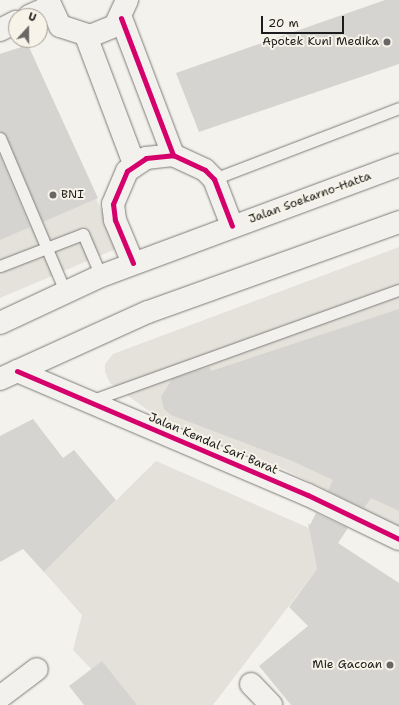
<!DOCTYPE html>
<style>
body{margin:0}
#map{position:relative;width:399px;height:705px;overflow:hidden;background:#f4f2ec;font-family:"Shantell Sans",sans-serif}
div>[style]{position:absolute}
[style*='--x']{left:calc(var(--x)*1px);top:calc(var(--y)*1px);width:calc(var(--w)*1px);rotate:calc(var(--a)*1deg)}
.built>*{inset:0;background:#e4e2da}
.green>*{inset:0;background:#e4e1da}
.building>*{inset:0;background:#d5d4d0}
.roads{filter:drop-shadow(0 0 1px #7d7c7a) drop-shadow(0 0 1px #7d7c7a)}
.lane>*{height:11px;margin:-5.5px;padding:0 5.5px;transform-origin:5.5px;border-radius:5.5px;background:#f2f1ed}
.street>*{height:22px;margin:-11px;padding:0 11px;transform-origin:11px;border-radius:11px;background:#f2f1ed}
.primary>*{height:22px;margin:-11px;padding:0 11px;transform-origin:11px;border-radius:11px;background:#f2f1ed}
.cycleway>*{height:5px;margin:-2.5px;padding:0 2.5px;transform-origin:2.5px;border-radius:2.5px;background:#d6006c}
.dots>*{width:11px;height:11px;translate:-50% -50%;box-sizing:border-box;border:2px solid #f7f3e8;border-radius:50%}
span{translate:-50% -50%;white-space:nowrap;text-align:center;line-height:1.15;-webkit-text-stroke:4px #f7f3e8;paint-order:stroke}
.poi-label{font-size:12px;color:#1c1c1c}
.right{translate:-100% -50%;text-align:right}
.left{translate:0 -50%;text-align:left}
.street-label{font-size:12px;color:#1c1c1c}
.north{position:absolute;left:8px;top:8px;width:40px;height:40px;box-sizing:border-box;background:#f7f3e8;border:1px solid #9f9d96;border-radius:50%;rotate:21deg;font-size:11px;font-weight:700;line-height:16px;text-align:center;color:#1c1c1c}
.north::after{content:'';display:block;margin:auto;width:14px;height:18px;background:#686765;clip-path:polygon(50% 0,100% 100%,50% 72%,0 100%)}
.scale{position:absolute;left:261px;top:16px;width:83px;height:18px;box-sizing:border-box;border:2px solid #1c1c1c;border-top:0;padding-left:5px;font-size:12px;line-height:14px;white-space:nowrap;color:#1c1c1c;-webkit-text-stroke:3px #f7f3e8;paint-order:stroke}
</style>
<div id="map">
<div class="built">
<div style="clip-path:polygon(28px 45px,118px 248px,0 298px,0 54px)"></div>
<div style="clip-path:polygon(399px 247px,399px 527px,286px 470px,156px 416px,110px 383px,105px 372px,105px 364px,113px 354px)"></div>
</div>
<div class="green">
<div style="clip-path:polygon(156px 461px,309px 528px,317px 569px,213px 705px,126px 705px,73px 650px,82px 615px,44px 572px)"></div>
</div>
<div class="building">
<div style="clip-path:polygon(385px 0,399px 0,399px 64px,199px 132px,176px 73px)"></div>
<div style="clip-path:polygon(28px 45px,98px 198px,43px 222px,6px 135px,0 131px,0 54px)"></div>
<div style="clip-path:polygon(0 156px,30px 227px,0 240px)"></div>
<div style="clip-path:polygon(399px 309px,399px 511px,371px 498px,364px 508px,328px 491px,333px 480px,290px 460px,171px 415px,164px 409px,161px 397px,172px 379px,209px 367px,211px 371px)"></div>
<div style="clip-path:polygon(33px 419px,63px 458px,74px 450px,116px 500px,44px 572px,23px 549px,0 562px,0 436px)"></div>
<div style="clip-path:polygon(316px 513px,348px 528px,338px 543px,399px 583px,399px 705px,291px 705px,259px 666px,308px 626px,289px 607px,317px 569px,308px 523px,310px 525px)"></div>
<div style="clip-path:polygon(102px 661px,137px 705px,84px 705px,69px 686px)"></div>
</div>
<div class="roads">
<div class="lane">
<div style="--x:0;--y:138;--w:166;--a:67"></div>
<div style="--x:214;--y:179;--w:198;--a:-21"></div>
<div style="--x:0;--y:266;--w:89;--a:-21.1"></div>
<div style="--x:83;--y:234;--w:46;--a:66.8"></div>
<div style="--x:90;--y:401;--w:328;--a:-19.8"></div>
</div>
<div class="street">
<div style="--x:48;--y:0;--w:29;--a:65"></div>
<div style="--x:60;--y:26;--w:32;--a:18"></div>
<div style="--x:90;--y:36;--w:27;--a:-22"></div>
<div style="--x:115;--y:26;--w:29;--a:-65"></div>
<div style="--x:29;--y:16;--w:22;--a:-24"></div>
<div style="--x:121;--y:18;--w:147;--a:69.2"></div>
<div style="--x:0;--y:30;--w:18;--a:-27"></div>
<div style="--x:86;--y:36;--w:137;--a:69.4"></div>
<div style="--x:133;--y:263;--w:47;--a:-112.7"></div>
<div style="--x:115;--y:220;--w:16;--a:-97"></div>
<div style="--x:113;--y:204;--w:36;--a:-67"></div>
<div style="--x:127;--y:171;--w:23;--a:-34"></div>
<div style="--x:146;--y:158;--w:27;--a:-6"></div>
<div style="--x:173;--y:155;--w:35;--a:25"></div>
<div style="--x:205;--y:170;--w:13;--a:45"></div>
<div style="--x:214;--y:179;--w:50;--a:69"></div>
<div style="--x:17;--y:371;--w:316;--a:23.1"></div>
<div style="--x:308;--y:495;--w:101;--a:25.8"></div>
<div style="--x:251;--y:684;--w:29;--a:46"></div>
<div style="--x:0;--y:697;--w:46;--a:-37.1"></div>
</div>
<div class="primary">
<div style="--x:0;--y:323;--w:111;--a:-25"></div>
<div style="--x:101;--y:276;--w:318;--a:-20.4"></div>
<div style="--x:0;--y:379;--w:162;--a:-24.4"></div>
<div style="--x:148;--y:312;--w:267;--a:-19.7"></div>
</div>
</div>
<div class="cycleway">
<div style="--x:121;--y:18;--w:147;--a:69.2"></div>
<div style="--x:133;--y:263;--w:47;--a:-112.7"></div>
<div style="--x:115;--y:220;--w:16;--a:-97"></div>
<div style="--x:113;--y:204;--w:36;--a:-67"></div>
<div style="--x:127;--y:171;--w:23;--a:-34"></div>
<div style="--x:146;--y:158;--w:27;--a:-6"></div>
<div style="--x:173;--y:155;--w:35;--a:25"></div>
<div style="--x:205;--y:170;--w:13;--a:45"></div>
<div style="--x:214;--y:179;--w:50;--a:69"></div>
<div style="--x:17;--y:371;--w:316;--a:23.1"></div>
<div style="--x:308;--y:495;--w:101;--a:25.8"></div>
</div>
<div class="dots">
<div style="left:387px;top:42px;background:#686765"></div>
<div style="left:53px;top:195px;background:#686765"></div>
<div style="left:390px;top:665px;background:#686765"></div>
</div>
<div class="poi-label">
<span class="right" style="left:379px;top:42px">Apotek Kuni Medika</span>
<span class="left" style="left:61px;top:195px">BNI</span>
<span class="right" style="left:382px;top:665px">Mie Gacoan</span>
</div>
<div class="street-label">
<span style="left:310px;top:198px;rotate:-20deg">Jalan Soekarno-Hatta</span>
<span style="left:213px;top:444px;rotate:23deg">Jalan Kendal Sari Barat</span>
</div>
<div class="north">U</div>
<div class="scale">20 m</div>
</div>
